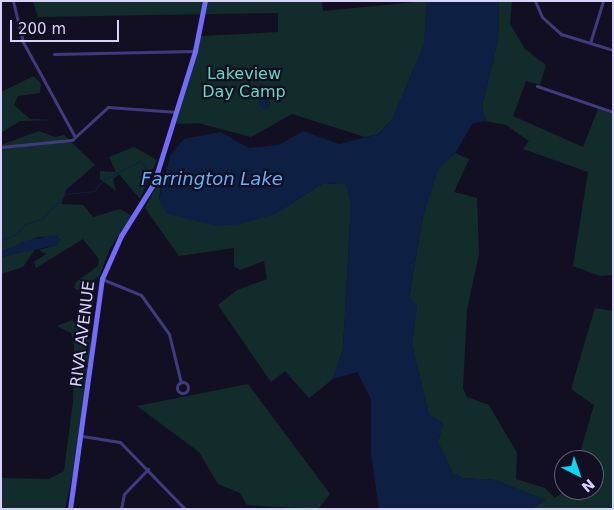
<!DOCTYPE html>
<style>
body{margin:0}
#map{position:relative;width:614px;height:510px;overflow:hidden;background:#130f22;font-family:"DejaVu Sans",sans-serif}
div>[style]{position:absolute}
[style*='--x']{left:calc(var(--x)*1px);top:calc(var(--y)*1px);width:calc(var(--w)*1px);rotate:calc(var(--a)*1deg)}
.green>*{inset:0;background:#122c2c}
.water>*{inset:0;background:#0d2043}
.round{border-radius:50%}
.stream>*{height:1px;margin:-0.5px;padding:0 0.5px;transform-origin:0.5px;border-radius:0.5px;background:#0d2043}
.street>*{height:3px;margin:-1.5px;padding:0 1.5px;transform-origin:1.5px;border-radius:1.5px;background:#403b80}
.street>.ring{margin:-1.5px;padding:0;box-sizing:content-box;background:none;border:3px solid #403b80;border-radius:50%}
.secondary>*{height:4.5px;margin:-2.25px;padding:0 2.25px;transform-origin:2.25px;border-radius:2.25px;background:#736cfa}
span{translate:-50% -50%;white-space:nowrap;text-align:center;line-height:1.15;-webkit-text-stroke:4.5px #130f22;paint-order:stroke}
.park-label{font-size:16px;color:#60dbbf}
.street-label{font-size:16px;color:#d8d2fd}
.water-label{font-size:18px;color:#64b1f9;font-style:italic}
.frame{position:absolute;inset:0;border:2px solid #d8d2fd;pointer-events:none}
.north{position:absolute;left:554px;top:450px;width:50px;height:50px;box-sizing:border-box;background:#130f22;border:1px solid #625d7a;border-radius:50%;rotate:139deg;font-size:14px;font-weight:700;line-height:20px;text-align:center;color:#d8d2fd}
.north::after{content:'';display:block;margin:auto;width:18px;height:22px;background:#09d6f2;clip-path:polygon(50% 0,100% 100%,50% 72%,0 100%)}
.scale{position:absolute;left:10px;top:20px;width:109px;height:22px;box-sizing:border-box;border:2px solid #d8d2fd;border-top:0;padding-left:6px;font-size:15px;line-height:18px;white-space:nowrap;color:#d8d2fd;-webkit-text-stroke:4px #130f22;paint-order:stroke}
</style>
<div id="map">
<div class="green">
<div style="clip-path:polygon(33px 1px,322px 1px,323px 11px,427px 1px,424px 45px,392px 120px,378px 134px,365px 137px,292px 114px,251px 137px,198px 123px,176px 124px,200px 36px,278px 32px,278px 13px,38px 17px)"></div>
<div style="clip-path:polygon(499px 1px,512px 1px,510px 24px,525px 49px,546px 65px,540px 85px,526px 81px,513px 116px,583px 147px,598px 109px,613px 114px,613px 275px,600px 276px,573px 266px,588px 172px,523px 149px,529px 141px,506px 125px,486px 121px,482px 106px,498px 40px)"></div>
<div style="clip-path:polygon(34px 76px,41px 84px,40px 93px,18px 96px,14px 105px,30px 119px,55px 120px,20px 121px,1px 133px,1px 92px)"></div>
<div style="clip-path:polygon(39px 131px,55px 137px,64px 135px,95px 165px,66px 190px,61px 204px,83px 205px,93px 217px,120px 209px,132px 216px,110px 248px,100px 275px,80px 291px,74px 288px,76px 282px,98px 266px,99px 259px,83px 239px,36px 268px,34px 262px,46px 254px,39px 250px,53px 246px,58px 236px,38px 237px,1px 252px,1px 145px)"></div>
<div style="clip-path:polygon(134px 147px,157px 160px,140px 199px,119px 174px,113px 179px,116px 191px,100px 179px,100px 171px,116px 172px,109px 157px)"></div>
<div style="clip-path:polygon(455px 153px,469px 159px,454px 192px,477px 198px,479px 254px,467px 310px,463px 388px,467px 397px,489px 405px,517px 453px,516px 479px,545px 488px,555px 498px,566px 490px,594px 490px,594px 460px,578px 460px,594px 405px,571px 389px,595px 308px,613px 311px,613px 509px,530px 509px,545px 500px,495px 480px,462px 478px,453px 473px,438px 442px,443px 423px,429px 415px,412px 344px,417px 306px,409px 298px,423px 216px,437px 170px)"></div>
<div style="clip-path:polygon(346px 183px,351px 204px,343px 349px,333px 379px,309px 398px,285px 371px,271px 382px,218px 305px,237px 290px,267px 279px,264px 261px,240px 270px,234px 266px,234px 248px,179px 256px,145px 208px,157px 184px,161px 185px,159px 199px,275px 214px,322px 184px)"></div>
<div style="clip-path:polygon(36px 248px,23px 267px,1px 274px,1px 257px)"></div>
<div style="clip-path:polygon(72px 320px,89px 338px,91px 348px,77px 455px,65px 509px,1px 509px,1px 478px,49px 479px,64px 471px,73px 402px,74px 346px,71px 333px,57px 326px)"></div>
<div style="clip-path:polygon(248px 384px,330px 494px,318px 509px,247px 505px,240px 493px,218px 484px,199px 452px,137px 406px)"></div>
</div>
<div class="water">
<div style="clip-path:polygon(427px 1px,499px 1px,498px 40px,482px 106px,486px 121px,473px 123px,455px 153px,438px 170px,423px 216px,409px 297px,417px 306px,412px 344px,429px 415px,443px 423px,438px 442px,453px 473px,462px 478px,495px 480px,545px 500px,530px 509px,379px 509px,371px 453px,371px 399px,357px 372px,333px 379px,343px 349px,351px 204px,346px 183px,322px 184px,275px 214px,241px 224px,218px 226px,167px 214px,159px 199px,170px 156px,184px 139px,220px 132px,249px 148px,279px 145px,303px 131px,339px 144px,379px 134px,392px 120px,424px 45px)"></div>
<div class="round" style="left:258.5px;top:97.5px;width:11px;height:11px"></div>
<div style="clip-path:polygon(55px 235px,61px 240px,57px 245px,1px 257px,1px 252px,25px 241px)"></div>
</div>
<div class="stream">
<div style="--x:157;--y:178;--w:7;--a:27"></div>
<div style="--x:1;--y:240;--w:15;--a:-20"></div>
<div style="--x:15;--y:235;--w:15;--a:-48"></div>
<div style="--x:25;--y:224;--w:18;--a:-16"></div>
<div style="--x:42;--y:219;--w:34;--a:-47"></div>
<div style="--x:65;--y:194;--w:29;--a:-6"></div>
<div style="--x:94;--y:191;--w:14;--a:-51"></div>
<div style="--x:103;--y:180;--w:42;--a:-27.2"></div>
<div style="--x:140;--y:161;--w:21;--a:51"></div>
</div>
<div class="street">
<div style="--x:13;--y:1;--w:42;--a:76.3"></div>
<div style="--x:23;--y:42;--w:108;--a:61.3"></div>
<div style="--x:535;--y:1;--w:17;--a:66"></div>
<div style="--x:542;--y:17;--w:25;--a:42"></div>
<div style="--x:561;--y:34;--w:54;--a:17.1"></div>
<div style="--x:590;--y:43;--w:44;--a:-72.8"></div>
<div style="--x:54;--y:54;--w:141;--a:-1.2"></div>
<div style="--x:537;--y:86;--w:80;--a:18.9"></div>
<div style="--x:1;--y:147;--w:71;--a:-5.6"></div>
<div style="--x:72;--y:140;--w:49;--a:-42.5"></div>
<div style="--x:108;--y:107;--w:69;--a:4.1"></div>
<div style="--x:102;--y:279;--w:42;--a:22.3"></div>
<div style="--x:141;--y:295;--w:48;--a:54.3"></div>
<div style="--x:169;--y:334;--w:50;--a:76.2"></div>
<div class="ring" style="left:177.5px;top:382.5px;width:8px;height:8px"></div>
<div style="--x:82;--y:436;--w:38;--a:9"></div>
<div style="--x:120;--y:442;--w:93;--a:45.9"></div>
<div style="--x:121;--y:509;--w:15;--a:-79"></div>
<div style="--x:124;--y:494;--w:35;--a:-46"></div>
</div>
<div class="secondary">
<div style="--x:70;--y:509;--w:232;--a:-82.1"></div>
<div style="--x:102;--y:279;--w:47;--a:-66.2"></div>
<div style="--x:121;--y:236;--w:62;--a:-58.1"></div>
<div style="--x:154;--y:183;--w:138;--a:-72.7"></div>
<div style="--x:195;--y:51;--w:51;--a:-78.7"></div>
</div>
<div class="park-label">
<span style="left:244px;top:83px">Lakeview<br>Day Camp</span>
</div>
<div class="street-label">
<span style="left:83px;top:334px;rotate:-83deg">RIVA AVENUE</span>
</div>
<div class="water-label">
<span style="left:212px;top:179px">Farrington Lake</span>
</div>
<div class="frame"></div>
<div class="north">N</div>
<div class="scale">200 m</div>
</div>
